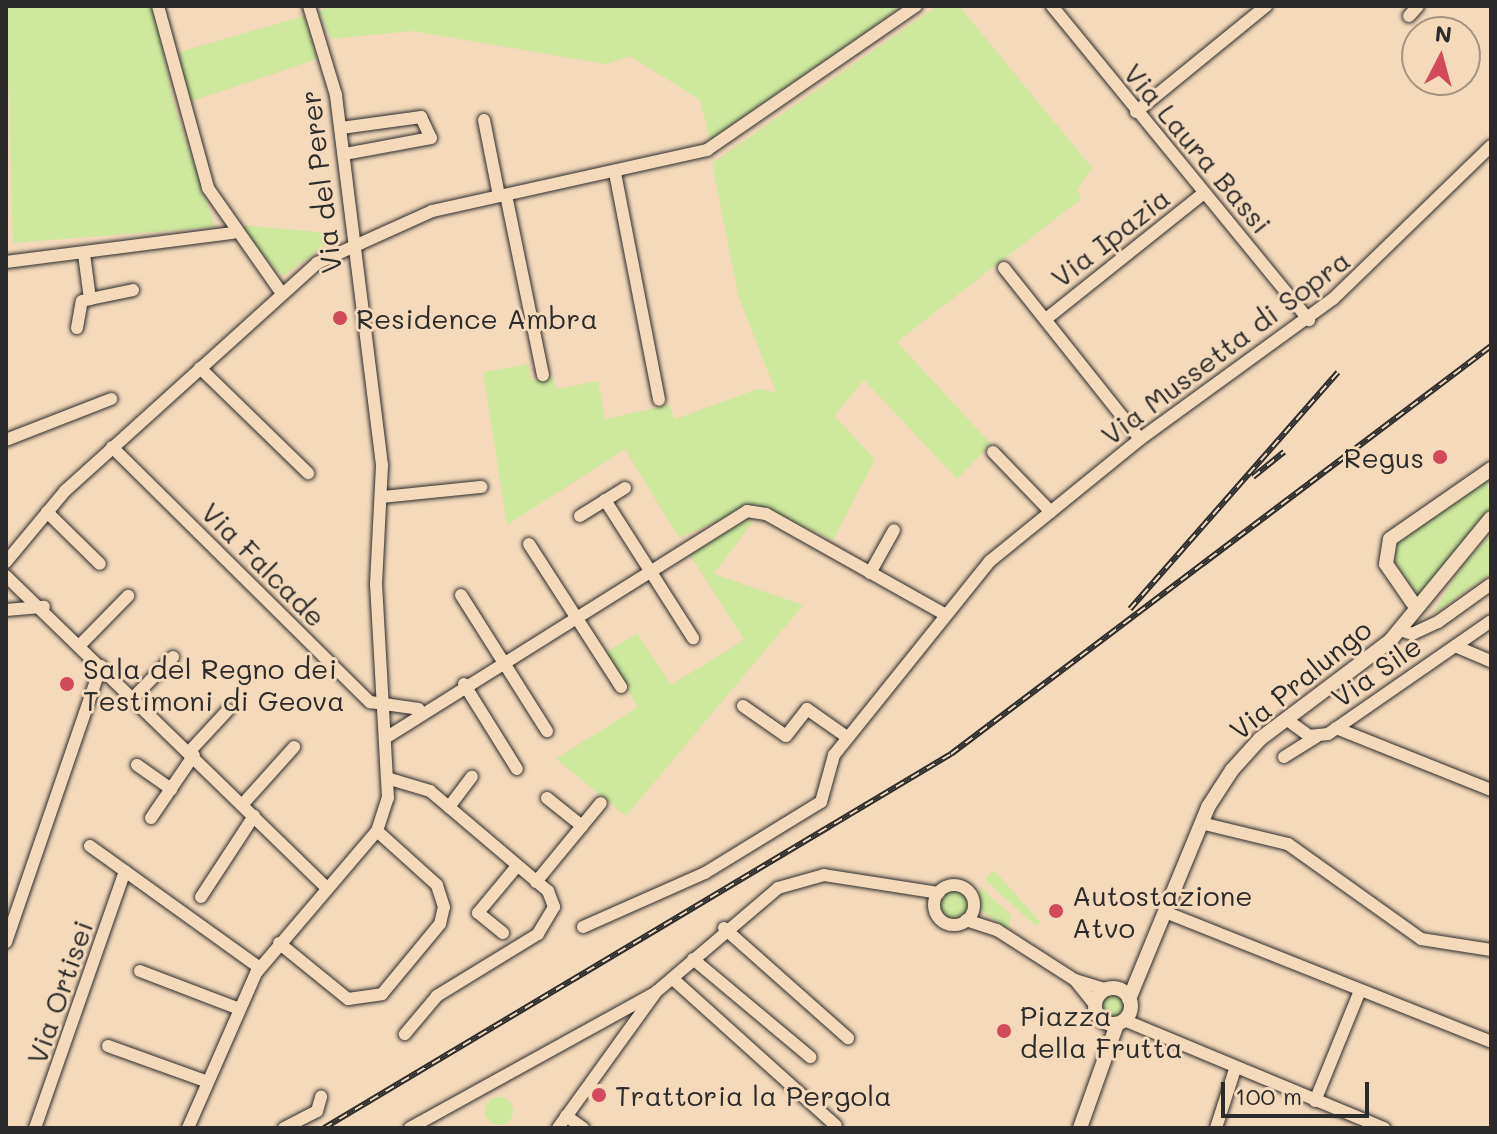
<!DOCTYPE html>
<style>
body{margin:0}
#map{position:relative;width:1497px;height:1134px;overflow:hidden;background:#f4d9bb;font-family:Mali,sans-serif}
div>[style]{position:absolute}
[style*='--x']{left:calc(var(--x)*1px);top:calc(var(--y)*1px);width:calc(var(--w)*1px);rotate:calc(var(--a)*1deg)}
.green>*{inset:0;background:#cee89e}
.round{border-radius:50%}
.roads{filter:drop-shadow(0 0 2px #2b2b2b) drop-shadow(0 0 2px #2b2b2b)}
.minor>*{height:12px;margin:-6px;padding:0 6px;transform-origin:6px;border-radius:6px;background:#f4d9bb}
.minor>.ring{margin:-6px;padding:0;box-sizing:content-box;background:none;border:12px solid #f4d9bb;border-radius:50%}
.tertiary>*{height:14px;margin:-7px;padding:0 7px;transform-origin:7px;border-radius:7px;background:#f4d9bb}
.tertiary>.ring{margin:-7px;padding:0;box-sizing:content-box;background:none;border:14px solid #f4d9bb;border-radius:50%}
.rail>*{height:6px;margin-top:-3px;transform-origin:0;background:repeating-linear-gradient(90deg,#f4d9bb 0 9px,#2b2b2b 0 18px);box-sizing:border-box;border-block:2px solid #2b2b2b}
.dots>*{width:22px;height:22px;translate:-50% -50%;box-sizing:border-box;border:4px solid #f4d9bb;border-radius:50%}
span{translate:-50% -50%;white-space:nowrap;text-align:center;line-height:1.15;-webkit-text-stroke:6px #f4d9bb;paint-order:stroke}
.street-label{font-size:28px;color:#2b2b2b}
.poi-label{font-size:28px;color:#2b2b2b}
.left{translate:0 -50%;text-align:left}
.right{translate:-100% -50%;text-align:right}
.frame{position:absolute;inset:0;border:8px solid #2b2b2b;pointer-events:none}
.north{position:absolute;left:1401px;top:16px;width:80px;height:80px;box-sizing:border-box;background:#f4d9bb;border:2px solid #a49381;border-radius:50%;rotate:6deg;font-size:22px;font-weight:700;line-height:32px;text-align:center;color:#2b2b2b}
.north::after{content:'';display:block;margin:auto;width:28px;height:36px;background:#d1495b;clip-path:polygon(50% 0,100% 100%,50% 72%,0 100%)}
.scale{position:absolute;left:1221px;top:1082px;width:148px;height:36px;box-sizing:border-box;border:4px solid #2b2b2b;border-top:0;padding-left:10px;font-size:24px;line-height:28px;white-space:nowrap;color:#2b2b2b;-webkit-text-stroke:6px #f4d9bb;paint-order:stroke}
</style>
<div id="map">
<div class="green">
<div style="clip-path:polygon(6px 6px,153px 6px,174px 104px,215px 227px,13px 243px)"></div>
<div style="clip-path:polygon(328px 6px,902px 6px,710px 140px,700px 100px,630px 56px,606px 64px,412px 31px,331px 39px,319px 12px)"></div>
<div style="clip-path:polygon(937px 6px,959px 6px,1092px 168px,1077px 189px,1081px 199px,897px 342px,991px 444px,957px 479px,864px 380px,834px 416px,875px 459px,833px 540px,756px 504px,679px 538px,625px 449px,507px 525px,483px 372px,528px 364px,531px 380px,553px 377px,556px 389px,598px 381px,605px 419px,669px 405px,675px 419px,758px 389px,776px 392px,739px 298px,712px 163px)"></div>
<div style="clip-path:polygon(304px 16px,317px 59px,189px 102px,179px 52px)"></div>
<div style="clip-path:polygon(237px 225px,343px 234px,282px 276px)"></div>
<div style="clip-path:polygon(1487px 479px,1491px 508px,1419px 598px,1393px 559px,1396px 542px)"></div>
<div style="clip-path:polygon(743px 521px,753px 521px,714px 574px,803px 605px,626px 816px,556px 759px,638px 707px,605px 653px,637px 633px,671px 685px,744px 640px,689px 553px)"></div>
<div style="clip-path:polygon(1491px 534px,1491px 573px,1432px 615px,1463px 565px)"></div>
<div style="clip-path:polygon(994px 870px,1040px 922px,1036px 926px,985px 880px)"></div>
<div style="clip-path:polygon(980px 887px,1011px 915px,1008px 930px,980px 909px)"></div>
<div class="round" style="left:940px;top:890px;width:30px;height:30px"></div>
<div class="round" style="left:1102px;top:995px;width:22px;height:22px"></div>
<div class="round" style="left:485px;top:1097px;width:28px;height:28px"></div>
</div>
<div class="roads">
<div class="minor">
<div style="--x:158;--y:6;--w:189;--a:74.6"></div>
<div style="--x:208;--y:188;--w:126;--a:55"></div>
<div style="--x:1052;--y:6;--w:406;--a:50.7"></div>
<div style="--x:1409;--y:16;--w:13;--a:-48"></div>
<div style="--x:1136;--y:112;--w:168;--a:-39.2"></div>
<div style="--x:484;--y:120;--w:77;--a:78.8"></div>
<div style="--x:341;--y:128;--w:81;--a:-7.8"></div>
<div style="--x:421;--y:117;--w:23;--a:65"></div>
<div style="--x:431;--y:138;--w:87;--a:169.5"></div>
<div style="--x:615;--y:173;--w:231;--a:79"></div>
<div style="--x:506;--y:195;--w:184;--a:78.4"></div>
<div style="--x:6;--y:262;--w:229;--a:-7.3"></div>
<div style="--x:1004;--y:268;--w:218;--a:51.5"></div>
<div style="--x:90;--y:299;--w:44;--a:-11.8"></div>
<div style="--x:1046;--y:319;--w:202;--a:-38.6"></div>
<div style="--x:77;--y:328;--w:27;--a:-80"></div>
<div style="--x:82;--y:301;--w:8;--a:-14"></div>
<div style="--x:90;--y:299;--w:45;--a:-97.6"></div>
<div style="--x:200;--y:368;--w:151;--a:44.2"></div>
<div style="--x:6;--y:440;--w:113;--a:-21.3"></div>
<div style="--x:112;--y:447;--w:363;--a:44.7"></div>
<div style="--x:370;--y:702;--w:49;--a:8.1"></div>
<div style="--x:993;--y:452;--w:83;--a:46"></div>
<div style="--x:382;--y:497;--w:100;--a:-5.8"></div>
<div style="--x:605;--y:500;--w:164;--a:57.5"></div>
<div style="--x:47;--y:512;--w:74;--a:44.5"></div>
<div style="--x:580;--y:516;--w:53;--a:-31.9"></div>
<div style="--x:529;--y:544;--w:170;--a:57.2"></div>
<div style="--x:6;--y:562;--w:92;--a:-50.3"></div>
<div style="--x:65;--y:491;--w:340;--a:-42.1"></div>
<div style="--x:317;--y:263;--w:126;--a:-24.3"></div>
<div style="--x:432;--y:211;--w:282;--a:-12.5"></div>
<div style="--x:707;--y:150;--w:254;--a:-34.6"></div>
<div style="--x:870;--y:573;--w:49;--a:-60.8"></div>
<div style="--x:6;--y:576;--w:448;--a:44.2"></div>
<div style="--x:461;--y:595;--w:161;--a:57.7"></div>
<div style="--x:6;--y:610;--w:38;--a:-5"></div>
<div style="--x:1401;--y:630;--w:12;--a:20"></div>
<div style="--x:1412;--y:634;--w:29;--a:-25"></div>
<div style="--x:1438;--y:622;--w:65;--a:-35.6"></div>
<div style="--x:80;--y:645;--w:69;--a:-45.6"></div>
<div style="--x:1455;--y:646;--w:39;--a:23"></div>
<div style="--x:464;--y:684;--w:100;--a:58.1"></div>
<div style="--x:134;--y:697;--w:56;--a:-45.7"></div>
<div style="--x:743;--y:706;--w:52;--a:34.9"></div>
<div style="--x:786;--y:736;--w:34;--a:-52"></div>
<div style="--x:807;--y:709;--w:49;--a:35"></div>
<div style="--x:1286;--y:719;--w:29;--a:36"></div>
<div style="--x:1309;--y:736;--w:19;--a:-6"></div>
<div style="--x:1328;--y:734;--w:198;--a:-34.7"></div>
<div style="--x:1336;--y:728;--w:167;--a:21.8"></div>
<div style="--x:387;--y:737;--w:425;--a:-32.1"></div>
<div style="--x:747;--y:511;--w:19;--a:9"></div>
<div style="--x:766;--y:514;--w:204;--a:29.3"></div>
<div style="--x:190;--y:751;--w:56;--a:-47.2"></div>
<div style="--x:1284;--y:757;--w:38;--a:-32"></div>
<div style="--x:137;--y:765;--w:42;--a:35.2"></div>
<div style="--x:390;--y:779;--w:42;--a:16.7"></div>
<div style="--x:430;--y:791;--w:155;--a:40.3"></div>
<div style="--x:548;--y:891;--w:17;--a:69"></div>
<div style="--x:554;--y:907;--w:31;--a:121"></div>
<div style="--x:538;--y:934;--w:119;--a:148.5"></div>
<div style="--x:437;--y:996;--w:50;--a:130.1"></div>
<div style="--x:547;--y:798;--w:45;--a:38.7"></div>
<div style="--x:242;--y:805;--w:78;--a:-48.1"></div>
<div style="--x:449;--y:807;--w:38;--a:-53"></div>
<div style="--x:151;--y:818;--w:76;--a:-55.7"></div>
<div style="--x:1201;--y:823;--w:89;--a:13.6"></div>
<div style="--x:1288;--y:844;--w:163;--a:35.5"></div>
<div style="--x:1421;--y:939;--w:71;--a:8.9"></div>
<div style="--x:90;--y:846;--w:209;--a:35.7"></div>
<div style="--x:536;--y:882;--w:102;--a:-50.6"></div>
<div class="ring" style="left:934px;top:885px;width:28px;height:28px"></div>
<div style="--x:201;--y:897;--w:97;--a:-56.8"></div>
<div style="--x:1165;--y:912;--w:351;--a:21.7"></div>
<div style="--x:966;--y:920;--w:33;--a:18"></div>
<div style="--x:997;--y:930;--w:93;--a:32.7"></div>
<div style="--x:1075;--y:980;--w:34;--a:17"></div>
<div style="--x:583;--y:927;--w:133;--a:-23.9"></div>
<div style="--x:705;--y:873;--w:136;--a:-31.5"></div>
<div style="--x:821;--y:802;--w:49;--a:-74.5"></div>
<div style="--x:834;--y:755;--w:249;--a:-51.2"></div>
<div style="--x:990;--y:561;--w:193;--a:-39.1"></div>
<div style="--x:1140;--y:439;--w:238;--a:-36"></div>
<div style="--x:1333;--y:299;--w:220;--a:-44.1"></div>
<div style="--x:724;--y:928;--w:166;--a:41.6"></div>
<div style="--x:503;--y:933;--w:32;--a:-141"></div>
<div style="--x:478;--y:913;--w:61;--a:-50.3"></div>
<div style="--x:6;--y:942;--w:292;--a:-71"></div>
<div style="--x:279;--y:943;--w:89;--a:39.1"></div>
<div style="--x:348;--y:999;--w:34;--a:-8"></div>
<div style="--x:382;--y:994;--w:91;--a:-50.4"></div>
<div style="--x:440;--y:924;--w:17;--a:-77"></div>
<div style="--x:444;--y:907;--w:23;--a:-108"></div>
<div style="--x:437;--y:885;--w:81;--a:-138"></div>
<div style="--x:693;--y:959;--w:153;--a:39.9"></div>
<div style="--x:140;--y:971;--w:104;--a:20.9"></div>
<div style="--x:673;--y:979;--w:219;--a:42"></div>
<div style="--x:1075;--y:980;--w:32;--a:51"></div>
<div style="--x:1124;--y:1020;--w:282;--a:22.6"></div>
<div style="--x:108;--y:1046;--w:103;--a:19.8"></div>
<div style="--x:1315;--y:1101;--w:119;--a:-67.8"></div>
<div style="--x:566;--y:1116;--w:21;--a:35"></div>
<div style="--x:35;--y:1128;--w:272;--a:-70.7"></div>
<div style="--x:188;--y:1128;--w:169;--a:-66.3"></div>
<div style="--x:256;--y:973;--w:187;--a:-49.6"></div>
<div style="--x:377;--y:831;--w:35;--a:-72"></div>
<div style="--x:388;--y:798;--w:214;--a:-93.2"></div>
<div style="--x:376;--y:584;--w:119;--a:-87.1"></div>
<div style="--x:382;--y:465;--w:373;--a:-97.1"></div>
<div style="--x:336;--y:95;--w:93;--a:-106.9"></div>
<div style="--x:284;--y:1128;--w:37;--a:-27"></div>
<div style="--x:317;--y:1111;--w:15;--a:-74"></div>
<div style="--x:410;--y:1128;--w:277;--a:-28.9"></div>
<div style="--x:558;--y:1128;--w:168;--a:-54.2"></div>
<div style="--x:656;--y:992;--w:160;--a:-40.4"></div>
<div style="--x:778;--y:888;--w:48;--a:-15.8"></div>
<div style="--x:824;--y:875;--w:116;--a:8.9"></div>
<div style="--x:1216;--y:1128;--w:62;--a:-72.1"></div>
</div>
<div class="tertiary">
<div style="--x:1413;--y:603;--w:47;--a:-124.7"></div>
<div style="--x:1386;--y:564;--w:25;--a:-81"></div>
<div style="--x:1390;--y:539;--w:123;--a:-34.7"></div>
<div class="ring" style="left:1095px;top:988px;width:22px;height:22px"></div>
<div style="--x:1129;--y:999;--w:208;--a:-67.6"></div>
<div style="--x:1208;--y:807;--w:44;--a:-57"></div>
<div style="--x:1232;--y:770;--w:42;--a:-47.9"></div>
<div style="--x:1260;--y:739;--w:163;--a:-37"></div>
<div style="--x:1390;--y:641;--w:159;--a:-50.6"></div>
<div style="--x:1080;--y:1128;--w:110;--a:-70.4"></div>
</div>
</div>
<div class="rail">
<div style="--x:1253;--y:477;--w:40;--a:-39"></div>
<div style="--x:1130;--y:609;--w:315;--a:-48.7"></div>
<div style="--x:324;--y:1128;--w:730;--a:-30.82"></div>
<div style="--x:951;--y:754;--w:677;--a:-37.07"></div>
</div>
<div class="dots">
<div style="left:340px;top:318px;background:#d1495b"></div>
<div style="left:1440px;top:457px;background:#d1495b"></div>
<div style="left:67px;top:684px;background:#d1495b"></div>
<div style="left:1056px;top:911px;background:#d1495b"></div>
<div style="left:1004px;top:1031px;background:#d1495b"></div>
<div style="left:599px;top:1095px;background:#d1495b"></div>
</div>
<div class="street-label">
<span style="left:1198px;top:148px;rotate:50deg">Via Laura Bassi</span>
<span style="left:320px;top:182px;rotate:-97deg">Via del Perer</span>
<span style="left:1110px;top:237px;rotate:-38deg">Via Ipazia</span>
<span style="left:1225px;top:347px;rotate:-37deg">Via Mussetta di Sopra</span>
<span style="left:264px;top:564px;rotate:45deg">Via Falcade</span>
<span style="left:1376px;top:671px;rotate:-35deg">Via Sile</span>
<span style="left:1300px;top:679px;rotate:-39deg">Via Pralungo</span>
<span style="left:59px;top:992px;rotate:-71deg">Via Ortisei</span>
</div>
<div class="poi-label">
<span class="left" style="left:356px;top:318px">Residence Ambra</span>
<span class="right" style="left:1424px;top:457px">Regus</span>
<span class="left" style="left:83px;top:684px">Sala del Regno dei<br>Testimoni di Geova</span>
<span class="left" style="left:1072px;top:911px">Autostazione<br>Atvo</span>
<span class="left" style="left:1020px;top:1031px">Piazza<br>della Frutta</span>
<span class="left" style="left:615px;top:1095px">Trattoria la Pergola</span>
</div>
<div class="frame"></div>
<div class="north">N</div>
<div class="scale">100 m</div>
</div>
